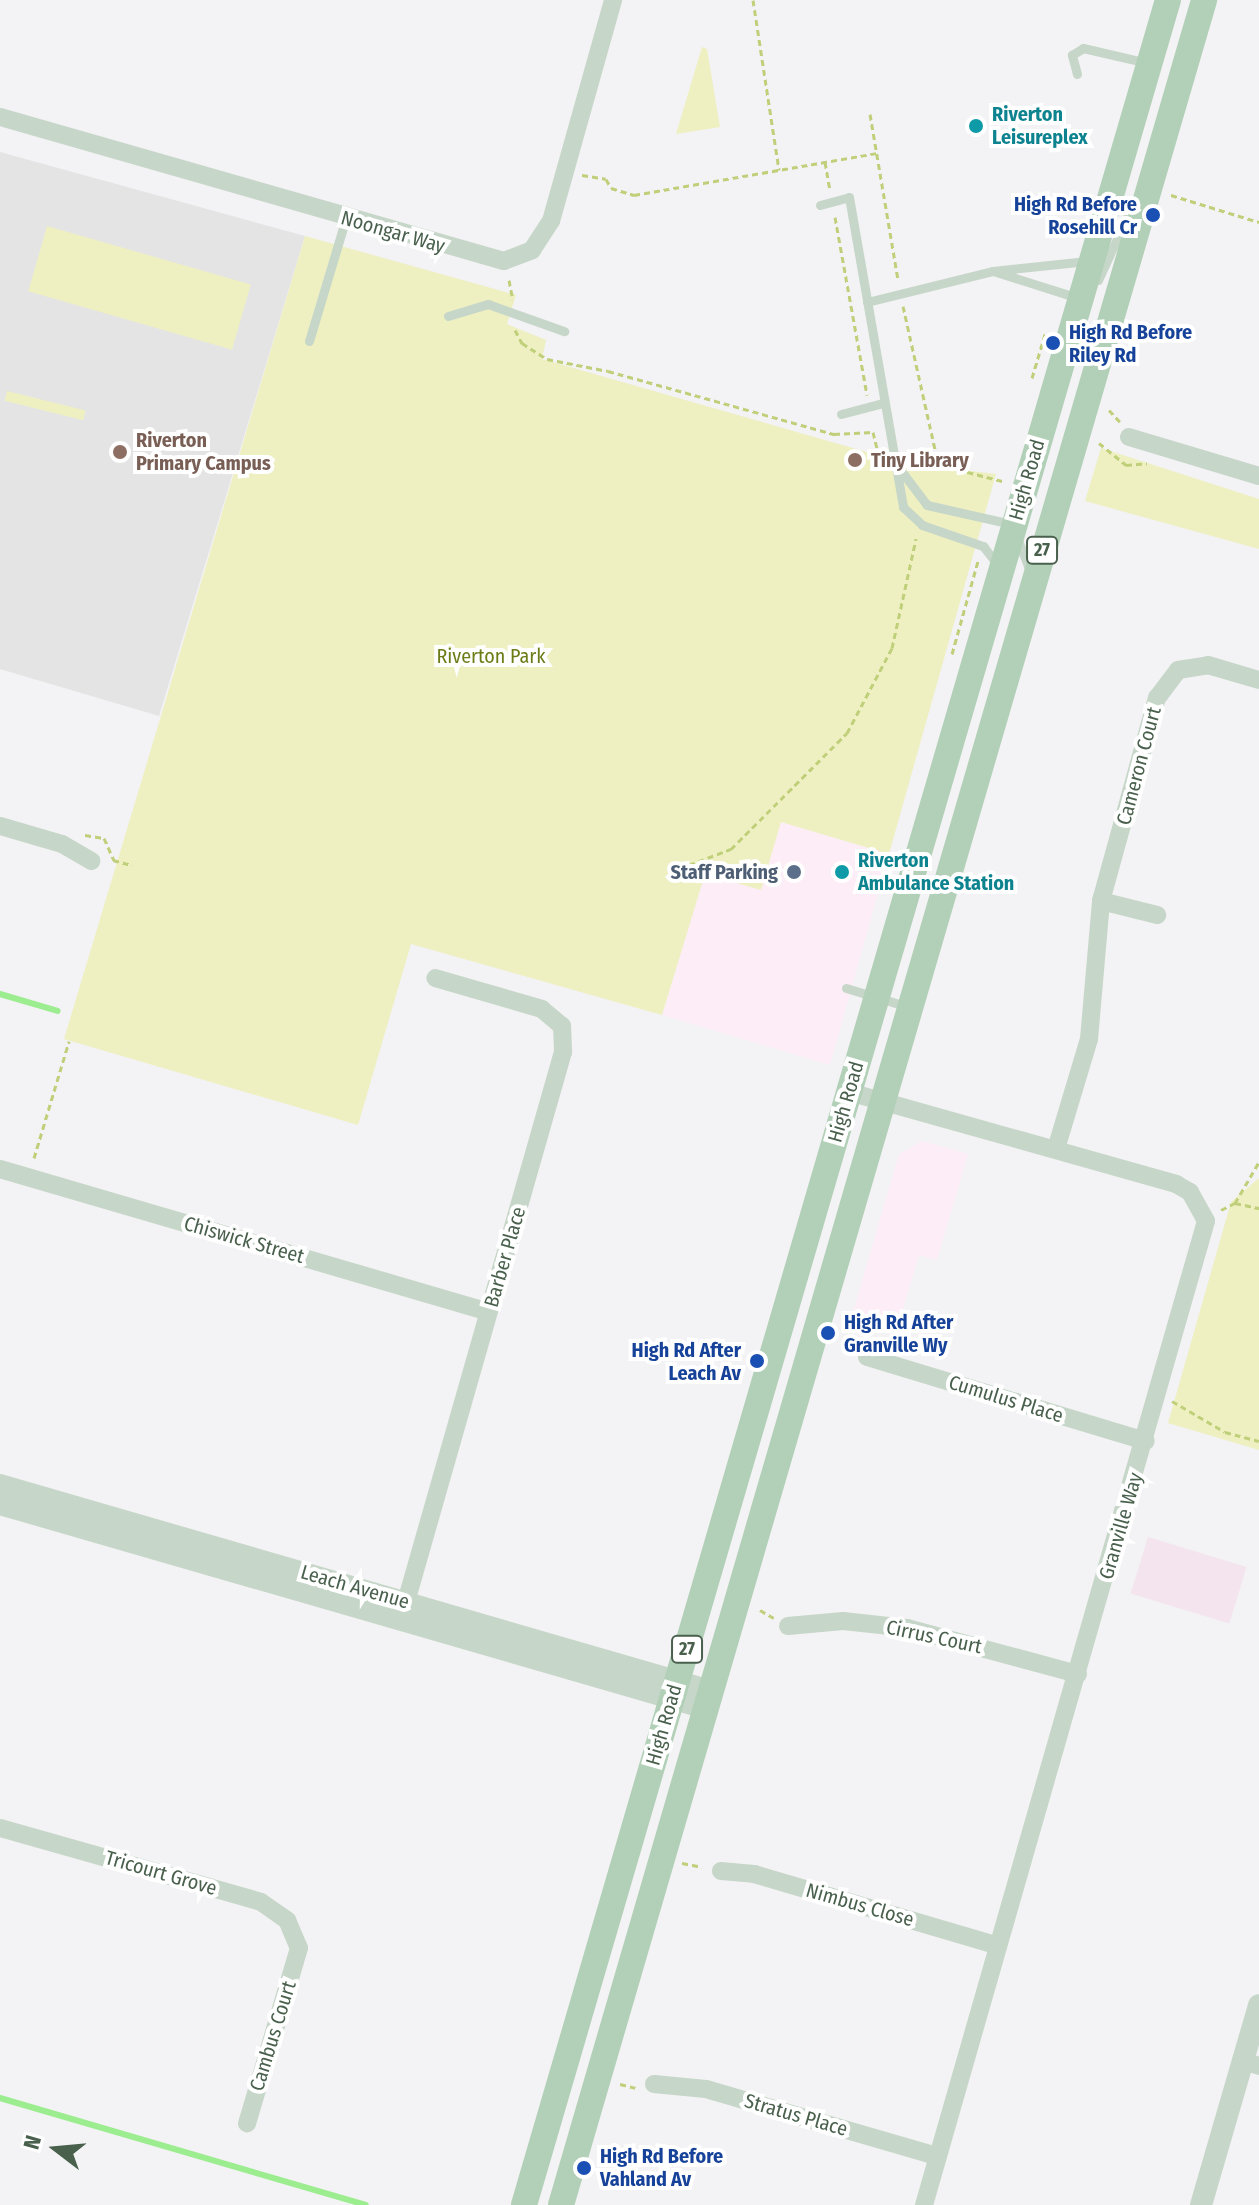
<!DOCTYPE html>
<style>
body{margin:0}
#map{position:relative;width:1259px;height:2205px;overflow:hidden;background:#f3f2f4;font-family:"Fira Sans Condensed",sans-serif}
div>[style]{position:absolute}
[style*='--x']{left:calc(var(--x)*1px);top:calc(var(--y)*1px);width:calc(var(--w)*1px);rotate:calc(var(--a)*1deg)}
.commercial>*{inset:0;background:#fdedf7}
.education>*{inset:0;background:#e4e4e5}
.green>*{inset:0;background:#eef0c2;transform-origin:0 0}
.sand>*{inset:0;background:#f4e4ee;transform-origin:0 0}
.stream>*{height:6px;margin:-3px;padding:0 3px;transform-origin:3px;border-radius:3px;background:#9bed8f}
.path>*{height:3px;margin-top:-1.5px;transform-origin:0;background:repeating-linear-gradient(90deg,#c0cf79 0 6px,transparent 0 10px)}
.service>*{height:9px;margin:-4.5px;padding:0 4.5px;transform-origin:4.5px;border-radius:4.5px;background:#c6d6c8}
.minor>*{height:18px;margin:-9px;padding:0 9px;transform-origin:9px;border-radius:9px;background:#c6d6c8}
.tertiary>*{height:22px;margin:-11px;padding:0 11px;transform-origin:11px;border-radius:11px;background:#c6d6c8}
.primary>*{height:26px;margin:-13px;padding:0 13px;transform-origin:13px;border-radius:13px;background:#b2d0b7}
.dots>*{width:22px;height:22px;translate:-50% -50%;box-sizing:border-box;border:4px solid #fff;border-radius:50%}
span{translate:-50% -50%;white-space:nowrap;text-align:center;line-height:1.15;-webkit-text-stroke:8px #fff;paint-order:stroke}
.shield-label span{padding:2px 6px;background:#fff;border:2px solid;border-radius:6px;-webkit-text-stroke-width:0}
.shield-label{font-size:18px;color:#49604d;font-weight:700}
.culture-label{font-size:20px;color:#0d838f;font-weight:700}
.left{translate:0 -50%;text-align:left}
.transit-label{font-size:20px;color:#164399;font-weight:700}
.right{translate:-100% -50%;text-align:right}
.street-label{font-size:20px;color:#49604d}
.education-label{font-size:20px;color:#785e54;font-weight:700}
.park-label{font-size:20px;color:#6c7d18}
.service-label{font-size:20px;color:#4e5e75;font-weight:700}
.north{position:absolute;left:16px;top:2109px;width:80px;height:80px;-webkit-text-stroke:6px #fff;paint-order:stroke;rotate:286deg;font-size:22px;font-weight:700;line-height:32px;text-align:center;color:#49604d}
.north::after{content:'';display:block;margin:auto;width:28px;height:36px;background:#49604d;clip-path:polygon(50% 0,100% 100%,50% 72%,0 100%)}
</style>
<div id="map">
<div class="commercial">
<div style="clip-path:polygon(781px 822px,889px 854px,830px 1065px,662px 1015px,705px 874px)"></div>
<div style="clip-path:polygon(922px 1141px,968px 1154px,937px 1260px,919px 1255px,896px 1333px,851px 1319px,899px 1154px)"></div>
</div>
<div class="education">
<div style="clip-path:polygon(0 152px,305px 236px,159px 716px,0 669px)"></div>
</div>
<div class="green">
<div style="clip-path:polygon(702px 47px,707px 49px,720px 127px,676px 134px)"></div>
<div style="left:47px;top:226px;width:212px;height:68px;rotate:16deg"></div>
<div style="clip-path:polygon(305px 236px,516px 295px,507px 324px,546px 340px,542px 359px,905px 463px,996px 474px,889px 854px,781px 822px,761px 890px,705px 874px,662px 1015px,411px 944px,358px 1125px,64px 1039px)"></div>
<div style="left:7px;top:391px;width:81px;height:10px;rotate:14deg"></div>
<div style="clip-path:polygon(1101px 448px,1259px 499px,1259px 549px,1085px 501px)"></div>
<div style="clip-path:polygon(1259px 1178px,1259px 1450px,1168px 1423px,1231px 1202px)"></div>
</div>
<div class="sand">
<div style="left:1148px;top:1537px;width:103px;height:59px;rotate:17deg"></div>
</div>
<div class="stream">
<div style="--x:0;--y:994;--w:60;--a:16.3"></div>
<div style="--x:0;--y:2098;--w:381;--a:16.3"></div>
</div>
<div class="path">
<div style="--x:753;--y:0;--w:172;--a:81.3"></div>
<div style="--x:870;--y:114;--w:167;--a:80.4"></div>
<div style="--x:825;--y:162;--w:28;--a:80"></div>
<div style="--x:582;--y:175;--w:24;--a:9"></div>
<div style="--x:606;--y:179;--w:10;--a:61"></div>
<div style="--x:611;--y:188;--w:24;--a:17"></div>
<div style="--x:634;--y:195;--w:246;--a:-9.8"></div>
<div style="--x:1171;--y:195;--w:92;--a:17.1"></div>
<div style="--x:835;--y:217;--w:181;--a:79.8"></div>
<div style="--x:509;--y:280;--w:20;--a:79"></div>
<div style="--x:903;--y:306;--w:152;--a:77.4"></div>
<div style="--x:515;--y:330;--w:15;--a:62"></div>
<div style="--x:522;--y:343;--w:30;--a:33"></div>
<div style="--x:547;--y:359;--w:62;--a:11.1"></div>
<div style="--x:608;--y:371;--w:235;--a:15.6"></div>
<div style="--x:834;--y:434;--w:39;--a:-3"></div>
<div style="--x:873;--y:432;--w:16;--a:76"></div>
<div style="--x:1032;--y:378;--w:46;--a:-73.5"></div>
<div style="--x:1109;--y:410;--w:16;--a:47"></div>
<div style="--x:1099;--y:443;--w:35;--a:39"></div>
<div style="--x:1126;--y:465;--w:21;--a:-5"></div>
<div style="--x:909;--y:458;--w:27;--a:-8"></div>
<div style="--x:936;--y:454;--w:18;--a:47"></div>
<div style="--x:948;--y:467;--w:56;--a:14.5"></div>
<div style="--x:952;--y:654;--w:97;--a:-74.4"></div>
<div style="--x:85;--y:835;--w:19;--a:9"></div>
<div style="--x:104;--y:838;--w:24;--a:66"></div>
<div style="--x:113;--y:860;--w:20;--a:15"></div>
<div style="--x:689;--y:865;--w:45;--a:-20.9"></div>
<div style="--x:731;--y:849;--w:164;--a:-45"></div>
<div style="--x:847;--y:733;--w:96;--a:-62.1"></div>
<div style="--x:892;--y:648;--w:112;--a:-77.6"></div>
<div style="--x:34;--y:1158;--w:122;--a:-73.3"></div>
<div style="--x:1235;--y:1203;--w:25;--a:12"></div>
<div style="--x:1221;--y:1210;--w:16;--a:-27"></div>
<div style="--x:1235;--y:1203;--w:48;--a:-59.7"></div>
<div style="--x:841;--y:1321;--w:27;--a:17"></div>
<div style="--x:867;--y:1329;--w:9;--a:90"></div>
<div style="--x:1172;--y:1401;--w:61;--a:30.3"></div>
<div style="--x:1225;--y:1432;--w:35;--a:15"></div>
<div style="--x:760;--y:1610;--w:16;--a:30"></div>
<div style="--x:682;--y:1863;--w:20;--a:11"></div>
<div style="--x:620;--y:2084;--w:16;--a:14"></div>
</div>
<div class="service">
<div style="--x:1077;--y:74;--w:20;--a:-105"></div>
<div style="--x:1072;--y:55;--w:13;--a:-32"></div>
<div style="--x:1083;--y:48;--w:67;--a:13"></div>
<div style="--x:820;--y:205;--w:30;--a:-15"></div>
<div style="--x:849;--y:197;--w:315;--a:80.1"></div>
<div style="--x:903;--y:507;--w:26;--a:43"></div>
<div style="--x:922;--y:525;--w:65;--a:19"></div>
<div style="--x:983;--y:546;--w:24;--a:52"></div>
<div style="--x:993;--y:271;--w:89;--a:17.6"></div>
<div style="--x:1098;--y:280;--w:81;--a:-65.3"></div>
<div style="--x:867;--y:302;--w:130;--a:-13.8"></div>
<div style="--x:993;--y:271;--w:95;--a:-6.1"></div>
<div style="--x:448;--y:316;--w:42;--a:-16.7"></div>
<div style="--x:488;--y:304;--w:81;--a:19.6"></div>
<div style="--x:309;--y:341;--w:128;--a:-73.3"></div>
<div style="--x:841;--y:414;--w:43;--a:-14.7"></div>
<div style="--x:899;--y:468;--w:46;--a:52.9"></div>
<div style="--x:927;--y:505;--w:86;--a:12.7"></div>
<div style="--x:1018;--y:540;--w:36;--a:69"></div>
<div style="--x:846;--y:988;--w:66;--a:16.8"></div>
</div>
<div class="minor">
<div style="--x:0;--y:117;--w:524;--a:15.95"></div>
<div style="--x:504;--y:261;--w:30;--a:-21"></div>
<div style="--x:532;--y:250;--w:35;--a:-57"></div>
<div style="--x:551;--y:221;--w:230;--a:-74.3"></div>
<div style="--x:1129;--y:437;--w:136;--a:16.7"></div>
<div style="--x:0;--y:826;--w:65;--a:16.2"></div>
<div style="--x:62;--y:844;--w:34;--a:30"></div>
<div style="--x:1101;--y:901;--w:58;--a:14"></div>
<div style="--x:849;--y:1092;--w:340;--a:15.7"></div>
<div style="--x:1176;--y:1184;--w:16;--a:30"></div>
<div style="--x:1190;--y:1192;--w:33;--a:61"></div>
<div style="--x:1206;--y:1221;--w:1024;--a:105.99"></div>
<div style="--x:1056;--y:1149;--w:115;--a:-73.3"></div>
<div style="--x:1089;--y:1039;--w:139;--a:-85"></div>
<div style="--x:1101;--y:901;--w:211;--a:-74.6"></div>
<div style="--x:1157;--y:698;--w:35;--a:-53"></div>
<div style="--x:1178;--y:670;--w:30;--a:-9"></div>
<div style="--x:1208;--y:665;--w:53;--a:16.4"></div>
<div style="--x:0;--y:1169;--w:509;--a:16.3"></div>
<div style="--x:867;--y:1357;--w:291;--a:16.8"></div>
<div style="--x:402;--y:1616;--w:587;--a:-74.07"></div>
<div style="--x:563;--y:1052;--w:26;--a:-92"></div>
<div style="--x:562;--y:1026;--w:26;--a:-140"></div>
<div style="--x:542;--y:1009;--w:111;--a:-163.8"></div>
<div style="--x:788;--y:1626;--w:55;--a:-5.2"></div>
<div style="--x:843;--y:1621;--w:64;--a:6.2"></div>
<div style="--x:907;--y:1628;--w:177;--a:15.1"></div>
<div style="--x:0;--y:1828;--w:271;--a:15.8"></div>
<div style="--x:261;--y:1902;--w:32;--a:35"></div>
<div style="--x:287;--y:1920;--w:30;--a:67"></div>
<div style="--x:299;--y:1948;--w:183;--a:106.5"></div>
<div style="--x:721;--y:1871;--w:33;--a:5"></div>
<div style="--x:754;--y:1874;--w:254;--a:16.4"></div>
<div style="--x:1243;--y:2061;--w:17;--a:17"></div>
<div style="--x:654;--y:2084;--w:52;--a:5.5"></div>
<div style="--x:706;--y:2089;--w:241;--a:16.2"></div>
</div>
<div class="tertiary">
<div style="--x:0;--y:1485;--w:739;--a:16.18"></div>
<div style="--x:0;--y:1504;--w:735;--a:16.12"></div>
<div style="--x:1201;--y:2205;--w:208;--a:-73.8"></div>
</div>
<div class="primary">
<div style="--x:524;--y:2205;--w:2297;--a:-73.72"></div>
<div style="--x:561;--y:2205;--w:2297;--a:-73.74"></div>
</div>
<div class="dots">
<div style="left:976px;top:126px;background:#0f9aa8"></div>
<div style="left:1153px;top:215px;background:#1a4fb4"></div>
<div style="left:1053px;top:343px;background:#1a4fb4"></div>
<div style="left:120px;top:452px;background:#8d6e63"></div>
<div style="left:855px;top:460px;background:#8d6e63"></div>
<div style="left:794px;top:872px;background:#5c6f8a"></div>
<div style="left:842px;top:872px;background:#0f9aa8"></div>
<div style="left:828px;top:1333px;background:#1a4fb4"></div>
<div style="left:757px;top:1361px;background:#1a4fb4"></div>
<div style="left:584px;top:2168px;background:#1a4fb4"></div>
</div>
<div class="shield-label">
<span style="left:1042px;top:550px">27</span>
<span style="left:687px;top:1649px">27</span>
</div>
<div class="culture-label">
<span class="left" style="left:992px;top:126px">Riverton<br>Leisureplex</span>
<span class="left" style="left:858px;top:872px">Riverton<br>Ambulance Station</span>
</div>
<div class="transit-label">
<span class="right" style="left:1137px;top:216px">High Rd Before<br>Rosehill Cr</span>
<span class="left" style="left:1069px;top:344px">High Rd Before<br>Riley Rd</span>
<span class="left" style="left:844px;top:1334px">High Rd After<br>Granville Wy</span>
<span class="right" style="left:741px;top:1362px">High Rd After<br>Leach Av</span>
<span class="left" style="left:600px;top:2168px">High Rd Before<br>Vahland Av</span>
</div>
<div class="street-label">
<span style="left:393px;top:232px;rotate:16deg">Noongar Way</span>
<span style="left:1027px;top:480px;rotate:-74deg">High Road</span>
<span style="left:1139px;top:766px;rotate:-75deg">Cameron Court</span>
<span style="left:846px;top:1102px;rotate:-74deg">High Road</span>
<span style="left:244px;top:1240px;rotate:16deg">Chiswick Street</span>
<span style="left:505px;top:1257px;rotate:-74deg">Barber Place</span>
<span style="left:1006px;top:1399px;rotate:17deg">Cumulus Place</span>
<span style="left:1121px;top:1526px;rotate:-74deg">Granville Way</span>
<span style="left:355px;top:1587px;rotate:16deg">Leach Avenue</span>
<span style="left:934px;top:1637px;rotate:12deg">Cirrus Court</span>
<span style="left:664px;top:1725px;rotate:-74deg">High Road</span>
<span style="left:161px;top:1873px;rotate:16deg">Tricourt Grove</span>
<span style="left:860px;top:1905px;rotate:16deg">Nimbus Close</span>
<span style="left:273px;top:2036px;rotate:-73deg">Cambus Court</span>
<span style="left:796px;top:2115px;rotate:16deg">Stratus Place</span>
</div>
<div class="education-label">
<span class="left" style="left:136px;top:452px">Riverton<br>Primary Campus</span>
<span class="left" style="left:871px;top:460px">Tiny Library</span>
</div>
<div class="park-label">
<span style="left:491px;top:656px">Riverton Park</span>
</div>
<div class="service-label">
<span class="right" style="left:778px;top:872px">Staff Parking</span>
</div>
<div class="north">N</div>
</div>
